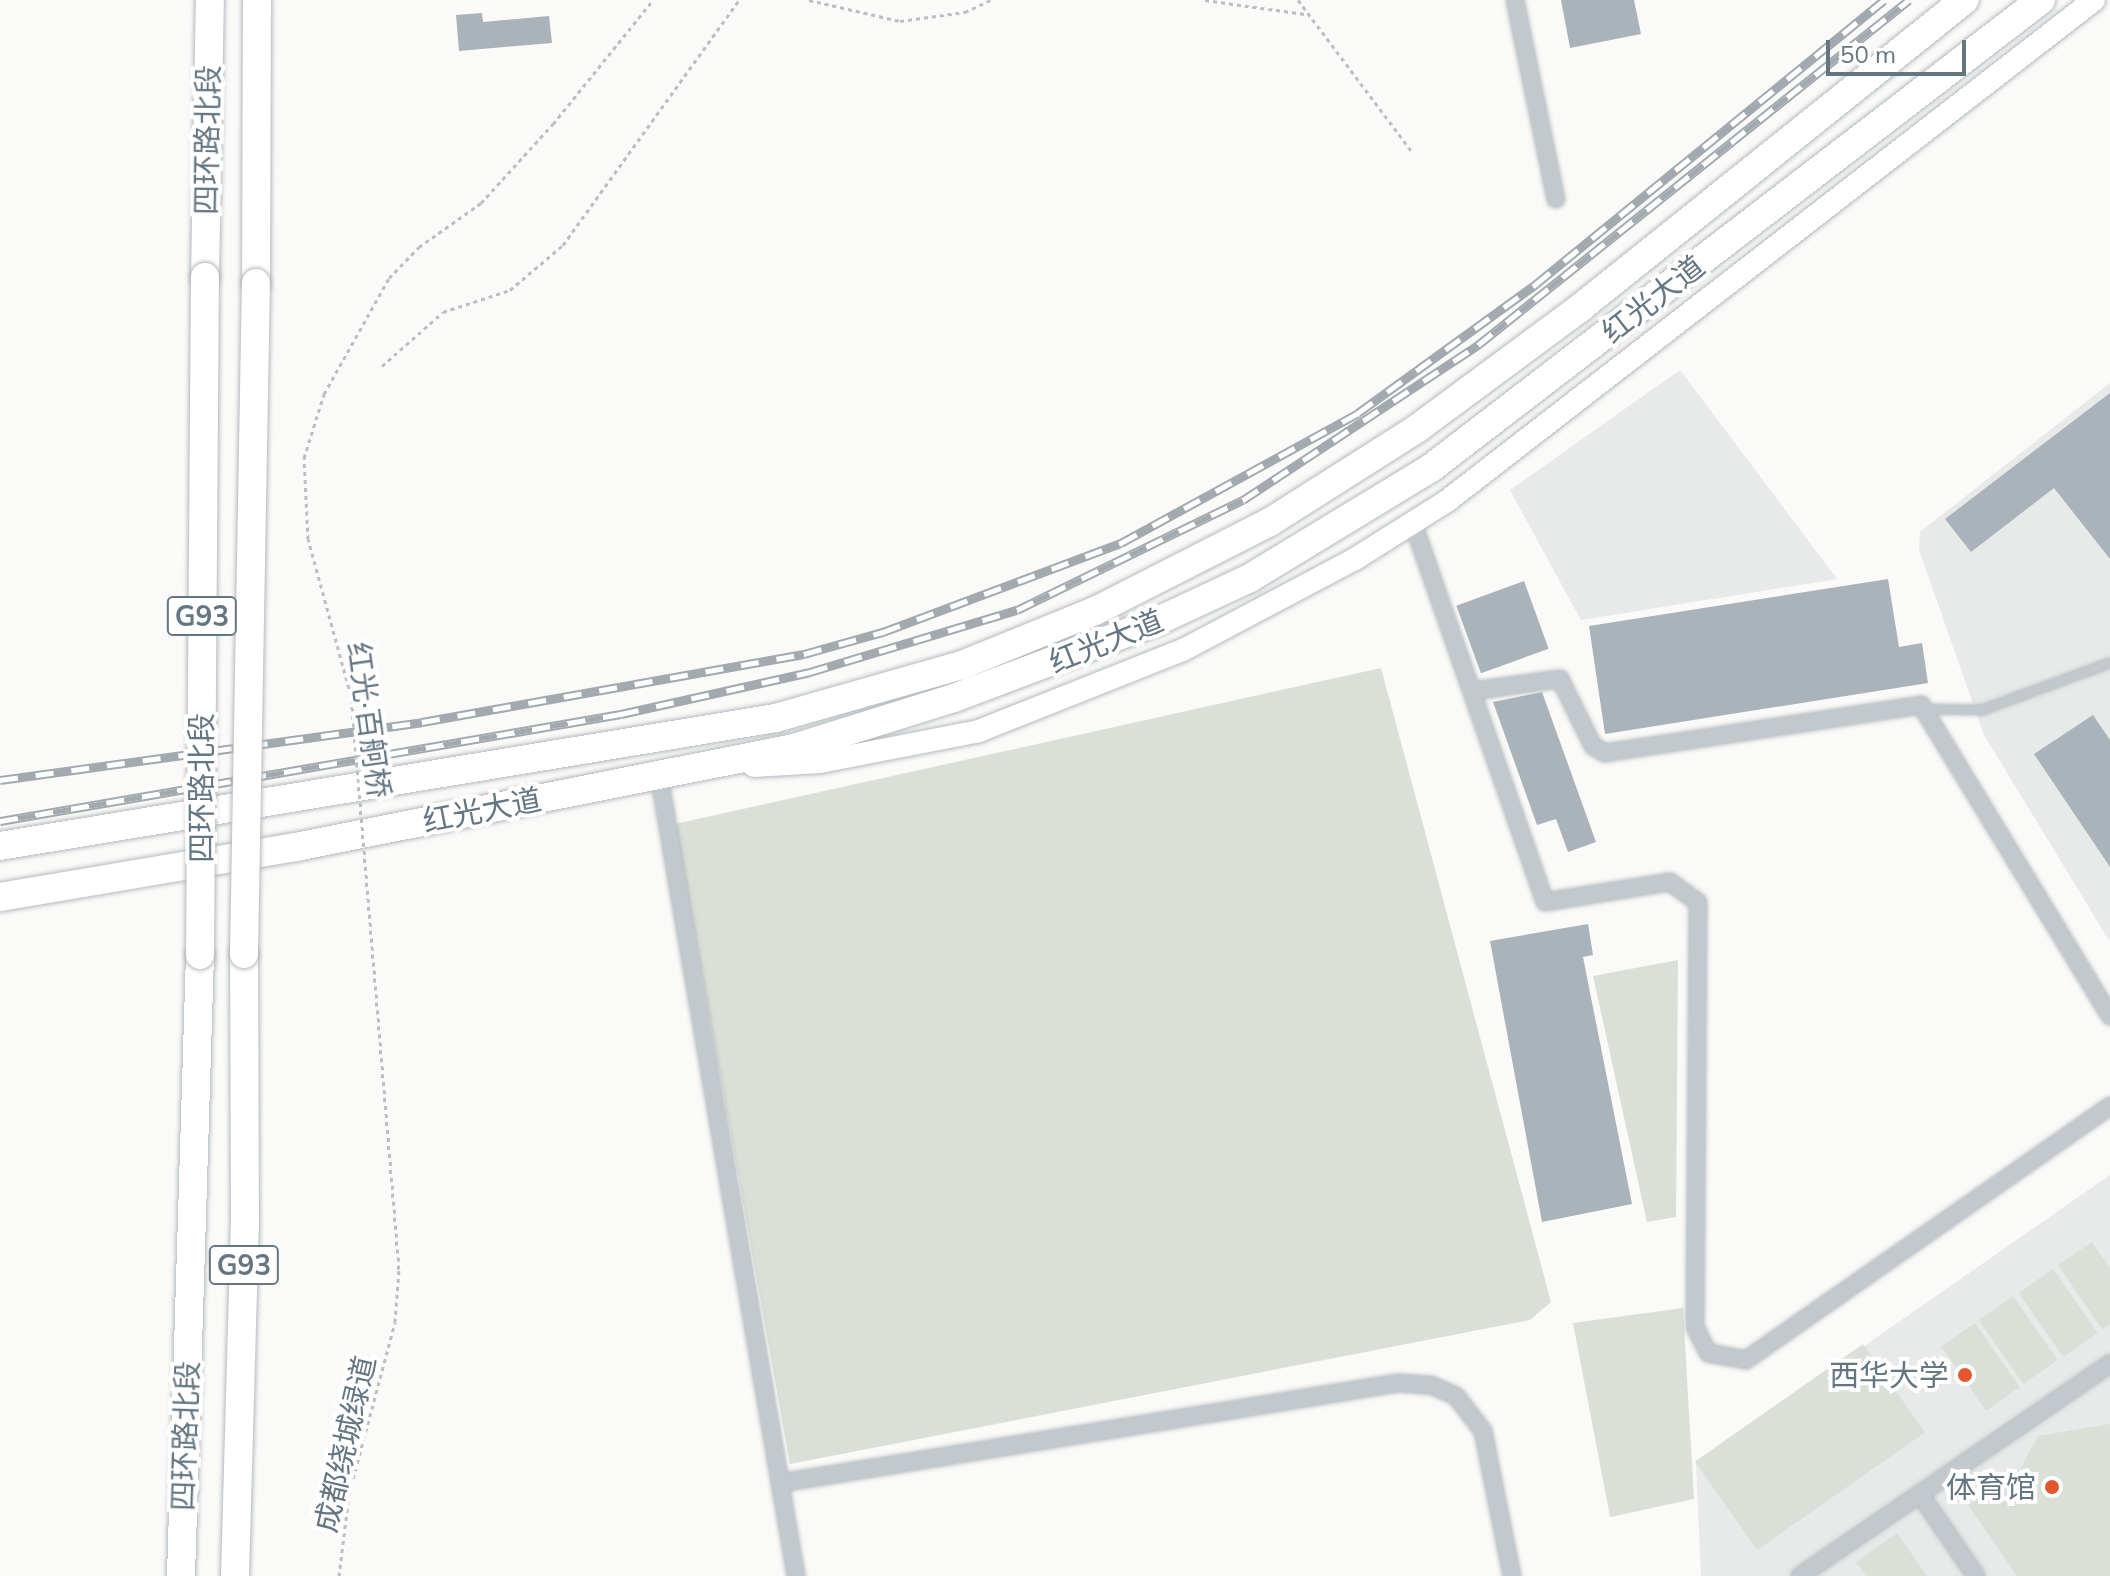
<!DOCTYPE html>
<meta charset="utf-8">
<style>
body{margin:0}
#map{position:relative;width:2110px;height:1576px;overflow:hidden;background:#fafaf8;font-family:Mulish,"Noto Sans SC",sans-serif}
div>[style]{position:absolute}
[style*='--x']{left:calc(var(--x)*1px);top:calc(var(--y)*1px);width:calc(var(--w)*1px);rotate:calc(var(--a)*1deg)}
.built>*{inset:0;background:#e8e9e9}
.green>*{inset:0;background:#dadfd7;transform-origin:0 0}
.building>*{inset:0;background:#aab3b9;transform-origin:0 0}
.path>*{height:3px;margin-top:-1.5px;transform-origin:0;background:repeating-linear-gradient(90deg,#bbbfc2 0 4px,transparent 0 8px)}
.roads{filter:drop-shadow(0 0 2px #b3babf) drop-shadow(0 0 2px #b3babf)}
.lane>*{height:8px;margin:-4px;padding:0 4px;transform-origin:4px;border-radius:4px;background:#c3c8cc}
.street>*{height:16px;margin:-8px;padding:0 8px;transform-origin:8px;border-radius:8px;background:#c3c8cc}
.secondary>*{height:22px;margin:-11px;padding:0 11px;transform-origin:11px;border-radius:11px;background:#fff}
.highway>*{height:28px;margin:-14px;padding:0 14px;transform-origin:14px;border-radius:14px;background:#fff}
.rail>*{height:9px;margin-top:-4.5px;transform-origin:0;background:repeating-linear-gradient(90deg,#fff 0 18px,#a2aab0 0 36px);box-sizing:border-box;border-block:2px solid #a2aab0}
.path-bridge>*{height:3px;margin-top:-1.5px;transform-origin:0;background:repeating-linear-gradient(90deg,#bbbfc2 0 4px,transparent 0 8px)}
.bridges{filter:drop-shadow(0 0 2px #b4b9bd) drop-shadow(0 0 2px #b4b9bd)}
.highway-bridge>*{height:28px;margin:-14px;padding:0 14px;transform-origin:14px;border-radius:14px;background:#fff}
.dots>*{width:22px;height:22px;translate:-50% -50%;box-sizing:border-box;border:4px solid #fff;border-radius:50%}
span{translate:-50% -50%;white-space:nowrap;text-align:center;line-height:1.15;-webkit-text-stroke:8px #fff;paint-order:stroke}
.shield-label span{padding:2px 6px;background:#fff;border:2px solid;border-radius:6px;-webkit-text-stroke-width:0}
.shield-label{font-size:28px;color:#657683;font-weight:700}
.street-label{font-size:30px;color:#657683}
.poi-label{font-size:30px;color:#657683}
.right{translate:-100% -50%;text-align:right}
.scale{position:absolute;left:1826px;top:40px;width:140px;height:36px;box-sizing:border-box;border:4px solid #657683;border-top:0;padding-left:10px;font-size:24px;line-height:28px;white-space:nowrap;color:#657683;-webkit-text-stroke:6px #fff;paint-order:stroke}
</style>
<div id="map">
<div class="built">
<div style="clip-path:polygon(1680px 370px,1837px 579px,1581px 620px,1510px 490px)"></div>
<div style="clip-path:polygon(2110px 383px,2110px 942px,1984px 735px,1919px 550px,1920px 532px)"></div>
<div style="clip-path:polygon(2110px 1175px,2110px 1576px,1701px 1576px,1696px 1463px)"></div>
</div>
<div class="green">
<div style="clip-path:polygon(1381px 668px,1551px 1302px,1530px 1320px,790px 1464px,675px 824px)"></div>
<div style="clip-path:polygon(1678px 960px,1676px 1217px,1647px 1222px,1593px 976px)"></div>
<div style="clip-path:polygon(2092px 1242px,2110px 1268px,2110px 1324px,2102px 1329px,2058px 1265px)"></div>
<div style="left:2053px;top:1269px;width:78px;height:42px;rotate:55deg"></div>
<div style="left:2013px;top:1296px;width:78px;height:42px;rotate:55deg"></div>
<div style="clip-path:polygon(1683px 1308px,1694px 1499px,1610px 1517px,1573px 1323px)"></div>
<div style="left:1975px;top:1323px;width:78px;height:41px;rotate:55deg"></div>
<div style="left:1863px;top:1344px;width:108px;height:205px;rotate:55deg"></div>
<div style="clip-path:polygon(2110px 1424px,2110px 1576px,2017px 1576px,1968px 1505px,2020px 1469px,2038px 1436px)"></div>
<div style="clip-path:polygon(1897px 1533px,1927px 1576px,1866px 1576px,1856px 1562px)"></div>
</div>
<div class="building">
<div style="clip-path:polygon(1561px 0,1634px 0,1641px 34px,1570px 48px)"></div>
<div style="clip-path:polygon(482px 13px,483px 22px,549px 16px,552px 43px,459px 51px,456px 15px)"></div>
<div style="clip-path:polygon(2110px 393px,2110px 559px,2054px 488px,1971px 552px,1945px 519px)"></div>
<div style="clip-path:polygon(1888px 579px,1899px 647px,1922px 643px,1928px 683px,1605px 734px,1589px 626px)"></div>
<div style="left:1524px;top:581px;width:72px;height:72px;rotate:70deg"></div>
<div style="clip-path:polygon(1542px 692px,1596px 842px,1568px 852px,1556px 819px,1537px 825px,1493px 702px)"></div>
<div style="clip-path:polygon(2093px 715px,2110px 740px,2110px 867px,2034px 754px)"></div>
<div style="clip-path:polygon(1588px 924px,1593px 955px,1583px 957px,1632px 1204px,1542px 1222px,1490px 941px)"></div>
</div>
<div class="path">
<div style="--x:809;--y:0;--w:93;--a:13"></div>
<div style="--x:900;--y:21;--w:66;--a:-7.9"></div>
<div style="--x:965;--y:12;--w:29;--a:-25"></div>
<div style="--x:1205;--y:0;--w:101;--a:8"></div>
<div style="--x:1298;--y:0;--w:190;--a:53.1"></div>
<div style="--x:553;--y:124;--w:159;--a:-51.1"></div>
<div style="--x:382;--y:366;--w:81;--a:-41.5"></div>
<div style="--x:443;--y:312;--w:71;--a:-18.2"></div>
<div style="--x:510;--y:290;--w:70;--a:-40.3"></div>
<div style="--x:563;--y:245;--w:302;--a:-54.3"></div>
<div style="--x:339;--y:1576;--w:83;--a:-83"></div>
<div style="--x:349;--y:1494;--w:178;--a:-75"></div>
</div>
<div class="roads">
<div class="lane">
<div style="--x:1926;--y:709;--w:56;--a:1"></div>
<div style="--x:1982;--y:710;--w:136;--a:-20.2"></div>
</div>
<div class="street">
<div style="--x:1515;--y:0;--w:203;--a:78.4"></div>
<div style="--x:1413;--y:523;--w:401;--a:70.8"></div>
<div style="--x:1545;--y:902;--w:127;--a:-9.1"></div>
<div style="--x:1670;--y:882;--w:34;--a:36"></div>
<div style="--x:1698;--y:902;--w:425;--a:90.4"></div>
<div style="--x:1695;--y:1327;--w:29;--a:63"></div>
<div style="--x:1708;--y:1353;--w:39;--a:10"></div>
<div style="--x:1746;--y:1360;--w:444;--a:-34.9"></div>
<div style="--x:1472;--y:691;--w:89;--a:-7.8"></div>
<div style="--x:1560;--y:679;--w:75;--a:63.8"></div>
<div style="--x:1593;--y:746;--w:14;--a:30"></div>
<div style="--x:1605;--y:753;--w:320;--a:-8.6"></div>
<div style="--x:1921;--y:705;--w:364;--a:58.7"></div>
<div style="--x:659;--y:775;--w:813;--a:80.29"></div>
<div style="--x:780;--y:1483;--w:627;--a:-9.18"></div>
<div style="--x:1399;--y:1383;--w:32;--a:4"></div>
<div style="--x:1431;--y:1385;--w:27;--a:24"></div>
<div style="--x:1456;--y:1396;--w:44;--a:52.4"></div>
<div style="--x:1483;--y:1431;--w:148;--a:78.7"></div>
<div style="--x:1920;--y:1494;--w:99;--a:55.7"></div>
<div style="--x:1800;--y:1576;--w:376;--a:-34.4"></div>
</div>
<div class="secondary">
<div style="--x:754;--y:766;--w:66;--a:-3.5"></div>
<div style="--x:820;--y:762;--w:162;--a:-11"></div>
<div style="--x:979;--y:731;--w:219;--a:-21.7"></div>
<div style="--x:1183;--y:650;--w:195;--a:-27.9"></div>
<div style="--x:1355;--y:559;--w:109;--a:-32.2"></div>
<div style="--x:1447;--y:501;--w:818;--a:-37.75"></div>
</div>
<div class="highway">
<div style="--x:205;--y:277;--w:277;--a:-89"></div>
<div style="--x:256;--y:283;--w:283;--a:-89.8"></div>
<div style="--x:0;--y:846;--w:786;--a:-9.37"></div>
<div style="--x:776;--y:718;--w:193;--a:-15.9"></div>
<div style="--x:962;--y:665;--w:144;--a:-22.1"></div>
<div style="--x:1095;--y:611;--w:196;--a:-27"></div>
<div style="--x:1270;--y:522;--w:175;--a:-32.4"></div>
<div style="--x:1418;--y:428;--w:202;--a:-36.5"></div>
<div style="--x:1580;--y:308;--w:493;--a:-38.7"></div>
<div style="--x:0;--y:897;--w:300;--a:-9.6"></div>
<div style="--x:296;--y:847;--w:508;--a:-11.24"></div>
<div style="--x:794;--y:748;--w:168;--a:-17.4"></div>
<div style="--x:954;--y:698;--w:220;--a:-20.7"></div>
<div style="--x:1160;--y:620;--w:99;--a:-25"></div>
<div style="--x:1250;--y:578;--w:212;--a:-31.3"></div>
<div style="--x:1431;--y:468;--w:769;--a:-37.5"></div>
<div style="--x:181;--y:1576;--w:621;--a:-88.25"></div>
<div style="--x:235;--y:1576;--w:349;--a:-88.4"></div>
<div style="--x:245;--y:1227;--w:273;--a:-90.2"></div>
</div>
</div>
<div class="rail">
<div style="--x:0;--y:780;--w:426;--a:-7.8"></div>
<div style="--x:422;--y:722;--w:388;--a:-10.1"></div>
<div style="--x:804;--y:654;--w:82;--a:-15.6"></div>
<div style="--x:883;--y:632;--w:254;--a:-20.5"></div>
<div style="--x:1121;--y:543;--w:270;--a:-28.7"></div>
<div style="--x:1358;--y:413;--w:220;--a:-35.9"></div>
<div style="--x:1536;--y:284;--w:449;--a:-39.2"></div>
<div style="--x:0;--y:821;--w:630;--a:-9.78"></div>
<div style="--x:621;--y:714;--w:194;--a:-12.5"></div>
<div style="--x:810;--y:672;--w:216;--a:-16.7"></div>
<div style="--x:1017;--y:610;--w:251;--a:-26"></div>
<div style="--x:1243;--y:500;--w:282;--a:-33.4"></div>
<div style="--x:1478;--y:345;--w:552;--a:-38.68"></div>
</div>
<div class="path-bridge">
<div style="--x:395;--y:1322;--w:53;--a:-85.7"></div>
<div style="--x:399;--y:1269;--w:575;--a:-94.79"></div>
<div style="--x:351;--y:696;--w:163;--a:-105.3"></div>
<div style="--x:308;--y:539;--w:81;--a:-92.8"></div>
<div style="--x:304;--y:458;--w:67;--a:-72.6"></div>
<div style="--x:324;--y:394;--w:133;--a:-60.7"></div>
<div style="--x:389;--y:278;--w:43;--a:-45.9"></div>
<div style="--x:419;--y:247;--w:76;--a:-35.4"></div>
<div style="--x:481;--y:203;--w:107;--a:-47.7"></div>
</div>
<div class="bridges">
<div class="highway-bridge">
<div style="--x:244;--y:954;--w:671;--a:-88.98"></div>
<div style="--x:200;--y:955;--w:678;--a:-89.58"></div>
</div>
</div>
<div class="dots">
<div style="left:1965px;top:1375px;background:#e4572e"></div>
<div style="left:2052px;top:1487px;background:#e4572e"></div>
</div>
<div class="shield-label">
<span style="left:202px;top:616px">G93</span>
<span style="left:244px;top:1265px">G93</span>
</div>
<div class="street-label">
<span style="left:207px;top:140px;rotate:-89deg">四环路北段</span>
<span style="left:1653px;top:299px;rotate:-38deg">红光大道</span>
<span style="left:1106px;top:641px;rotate:-22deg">红光大道</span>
<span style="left:369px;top:720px;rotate:82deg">红光·百舸桥</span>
<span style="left:201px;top:788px;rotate:-90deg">四环路北段</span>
<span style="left:482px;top:810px;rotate:-11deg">红光大道</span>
<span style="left:185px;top:1436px;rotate:-88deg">四环路北段</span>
<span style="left:345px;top:1444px;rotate:-77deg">成都绕城绿道</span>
</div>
<div class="poi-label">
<span class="right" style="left:1949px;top:1375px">西华大学</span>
<span class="right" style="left:2036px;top:1487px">体育馆</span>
</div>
<div class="scale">50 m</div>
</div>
